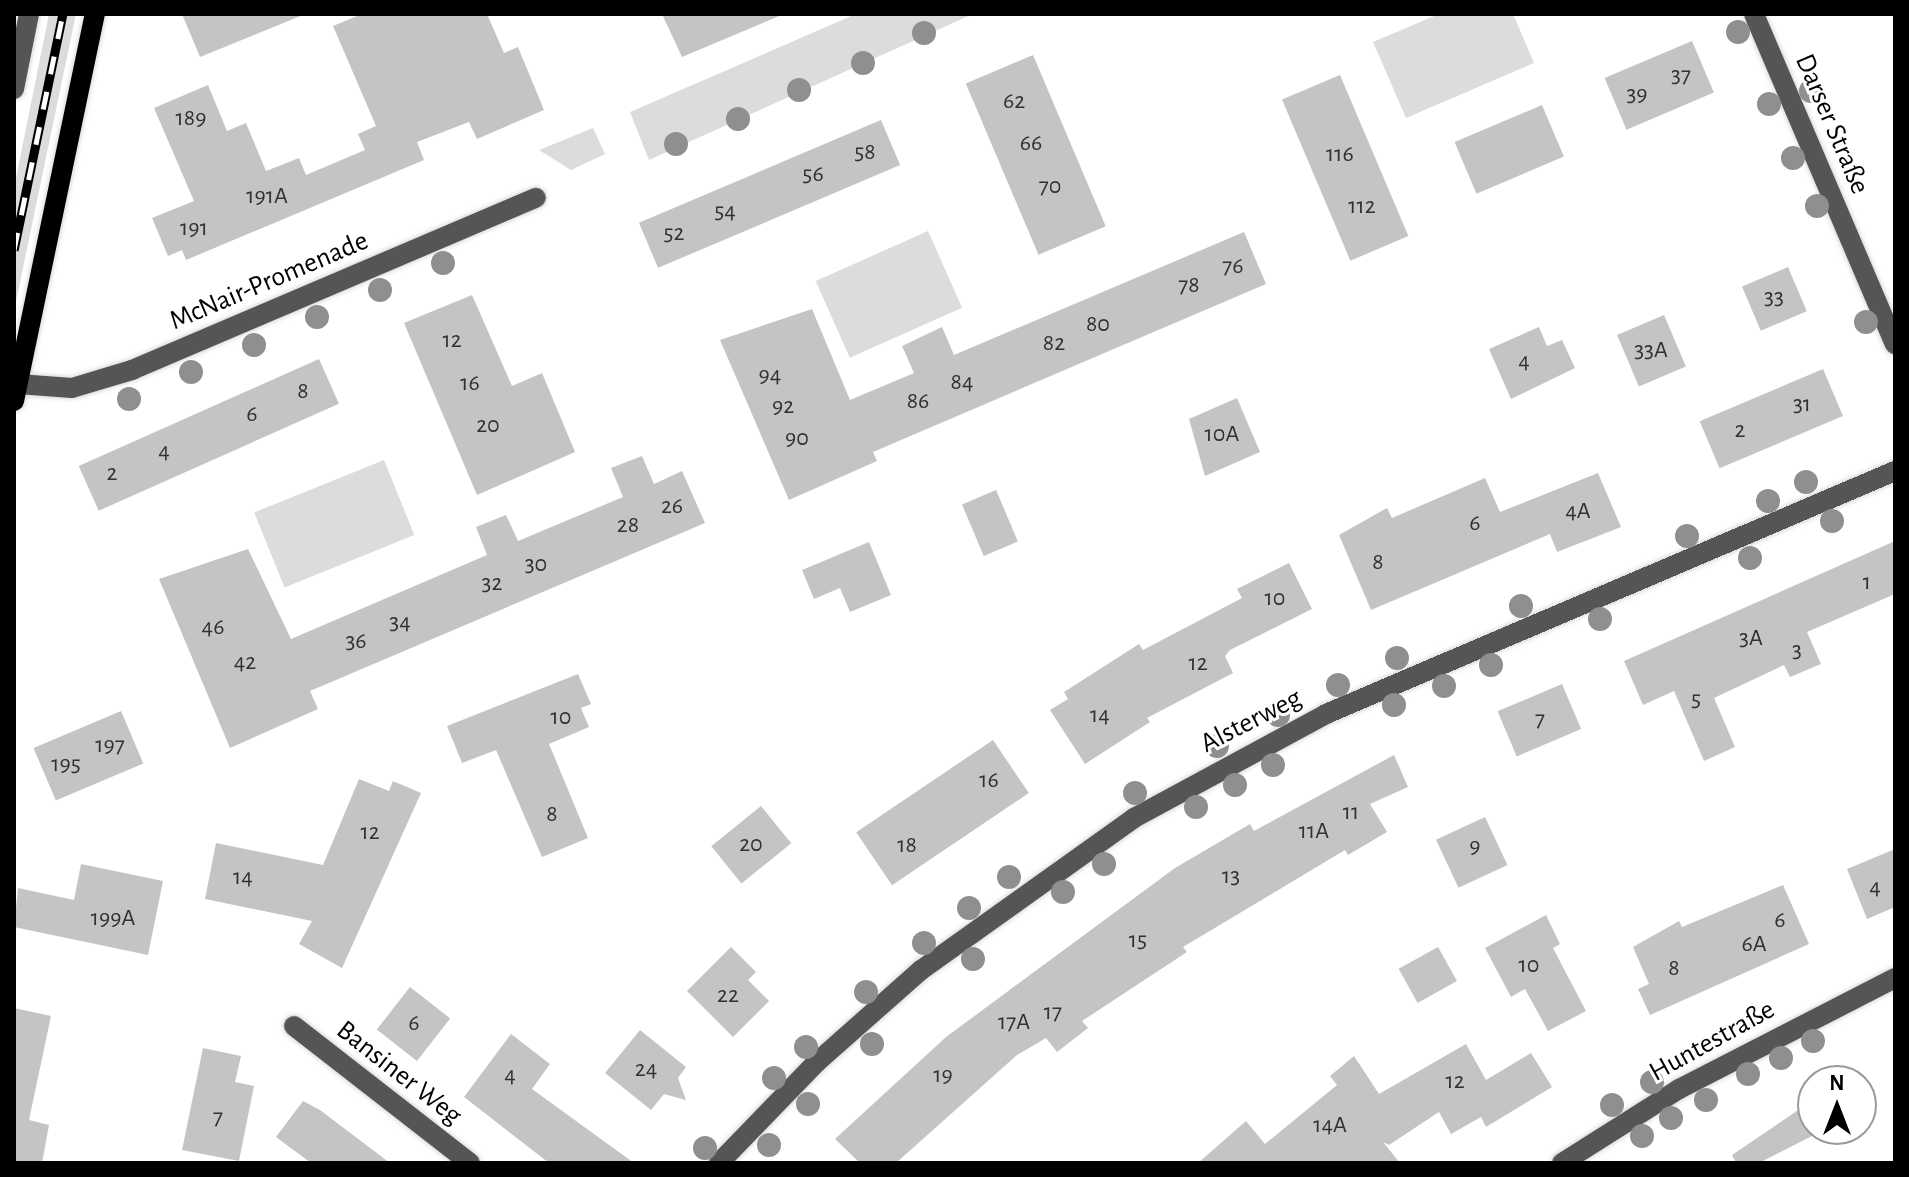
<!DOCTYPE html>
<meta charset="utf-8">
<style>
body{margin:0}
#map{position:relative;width:1909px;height:1177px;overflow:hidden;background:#fff;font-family:"Alegreya Sans",sans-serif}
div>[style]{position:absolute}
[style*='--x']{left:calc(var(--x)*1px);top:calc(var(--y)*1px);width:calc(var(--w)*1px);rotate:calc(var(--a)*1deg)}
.green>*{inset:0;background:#dcdcdc;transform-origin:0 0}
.building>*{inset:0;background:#c4c4c4;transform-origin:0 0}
.roads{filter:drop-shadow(0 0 2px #dbdbdb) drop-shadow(0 0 2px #dbdbdb)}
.minor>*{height:20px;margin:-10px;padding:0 10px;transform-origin:10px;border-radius:10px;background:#555}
.major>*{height:20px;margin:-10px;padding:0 10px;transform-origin:10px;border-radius:10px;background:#000}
.rail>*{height:9px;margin-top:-4.5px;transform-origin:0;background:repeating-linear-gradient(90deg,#fff 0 18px,#000 0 36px);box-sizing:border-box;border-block:2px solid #000}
.trees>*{width:24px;height:24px;margin:-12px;border-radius:50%;background:#8f8f8f}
span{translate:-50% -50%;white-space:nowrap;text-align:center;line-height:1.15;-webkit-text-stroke:6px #fff;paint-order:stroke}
.number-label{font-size:24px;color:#313131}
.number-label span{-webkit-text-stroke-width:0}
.street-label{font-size:28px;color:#000}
.frame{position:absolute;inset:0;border:16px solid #000;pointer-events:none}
.north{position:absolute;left:1797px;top:1065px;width:80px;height:80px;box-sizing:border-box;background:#fff;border:2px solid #999;border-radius:50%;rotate:0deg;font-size:22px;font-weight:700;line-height:32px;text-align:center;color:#000}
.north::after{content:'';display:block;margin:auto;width:28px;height:36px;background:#000;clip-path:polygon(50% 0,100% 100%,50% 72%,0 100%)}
</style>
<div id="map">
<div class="green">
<div style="clip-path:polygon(49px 14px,76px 14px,14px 311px,14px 188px)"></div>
<div style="clip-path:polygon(856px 14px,973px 14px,649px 160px,630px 112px)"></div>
<div style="clip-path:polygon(1439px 14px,1513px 14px,1534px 63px,1406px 118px,1373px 42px)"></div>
<div style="clip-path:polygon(593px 128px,605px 154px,571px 170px,539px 150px)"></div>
<div style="left:928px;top:231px;width:84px;height:123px;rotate:66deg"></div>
<div style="left:384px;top:460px;width:81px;height:140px;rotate:68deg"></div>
</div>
<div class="building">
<div style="clip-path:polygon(182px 14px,302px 14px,303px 15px,200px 57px)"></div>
<div style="clip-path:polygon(362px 14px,487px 14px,504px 53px,518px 47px,544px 110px,477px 139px,469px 122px,417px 142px,424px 160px,186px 260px,182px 250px,168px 256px,152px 218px,194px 201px,154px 108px,208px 85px,227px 131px,246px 123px,266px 171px,299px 158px,306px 175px,365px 150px,358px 134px,376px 126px,333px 26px)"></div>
<div style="clip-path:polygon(662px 14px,784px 14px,682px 57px)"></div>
<div style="left:1692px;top:41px;width:56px;height:95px;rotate:67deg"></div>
<div style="left:1033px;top:55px;width:186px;height:73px;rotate:67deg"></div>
<div style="left:1340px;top:75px;width:175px;height:63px;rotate:67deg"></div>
<div style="left:1542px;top:105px;width:56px;height:95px;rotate:67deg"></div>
<div style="left:881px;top:120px;width:49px;height:263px;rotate:67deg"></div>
<div style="clip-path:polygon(1244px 232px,1266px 284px,873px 452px,877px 461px,789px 500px,720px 340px,812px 309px,850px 400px,914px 373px,902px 346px,942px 327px,954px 355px)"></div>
<div style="left:1788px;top:267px;width:48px;height:50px;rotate:67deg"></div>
<div style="clip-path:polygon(472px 295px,512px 386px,542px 373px,575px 452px,477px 495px,404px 323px)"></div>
<div style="left:1664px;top:315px;width:56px;height:51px;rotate:67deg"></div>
<div style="clip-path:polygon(1539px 327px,1547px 346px,1562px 340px,1575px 368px,1511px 399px,1489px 349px)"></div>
<div style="left:319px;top:359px;width:49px;height:263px;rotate:66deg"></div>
<div style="left:1823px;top:369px;width:51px;height:134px;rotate:67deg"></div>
<div style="clip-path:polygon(1237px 398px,1260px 452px,1205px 476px,1189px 419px)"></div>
<div style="clip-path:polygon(642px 456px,654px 484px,682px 471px,705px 523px,310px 691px,318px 709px,230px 748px,159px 579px,248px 549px,291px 639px,487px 555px,476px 527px,506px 515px,518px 541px,623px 497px,611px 468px)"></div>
<div style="clip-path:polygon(1598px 473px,1621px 527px,1557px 552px,1550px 534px,1371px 610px,1339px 535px,1387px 508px,1392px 518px,1485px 478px,1500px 512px)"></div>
<div style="left:996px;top:490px;width:56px;height:37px;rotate:67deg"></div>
<div style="clip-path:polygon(1895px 541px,1895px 594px,1807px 632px,1821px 664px,1790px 677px,1784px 665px,1714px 698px,1735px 747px,1704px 761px,1674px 691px,1643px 705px,1624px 661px)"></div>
<div style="clip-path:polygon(869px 542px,891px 595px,850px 612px,840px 588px,814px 599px,802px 570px)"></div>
<div style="clip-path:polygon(1289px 563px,1312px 609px,1230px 650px,1225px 656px,1233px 673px,1147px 718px,1150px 722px,1085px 764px,1050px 710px,1068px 699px,1064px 692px,1139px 644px,1143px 650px,1242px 598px,1237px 589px)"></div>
<div style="clip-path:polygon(578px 674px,591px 704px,581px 708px,589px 727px,549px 744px,588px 838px,542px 857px,496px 750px,462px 763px,447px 726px)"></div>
<div style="left:1562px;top:684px;width:49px;height:70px;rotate:67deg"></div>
<div style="left:121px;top:711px;width:57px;height:95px;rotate:67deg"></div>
<div style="left:993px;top:740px;width:64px;height:165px;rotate:56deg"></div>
<div style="clip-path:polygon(1394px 755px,1408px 787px,1370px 804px,1387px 832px,1348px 855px,1345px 850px,1183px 947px,1187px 952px,1082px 1021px,1088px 1028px,1057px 1052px,1046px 1038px,1017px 1055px,896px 1163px,860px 1163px,835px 1139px,946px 1037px,1175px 868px,1250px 824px,1254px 831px)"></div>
<div style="clip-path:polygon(359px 779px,389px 791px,393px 781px,421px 793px,342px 968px,299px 944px,312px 921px,205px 899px,216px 843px,323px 865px)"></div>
<div style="left:761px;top:806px;width:48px;height:64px;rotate:51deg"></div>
<div style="left:1485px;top:817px;width:53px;height:54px;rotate:65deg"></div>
<div style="clip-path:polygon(1895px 849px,1895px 907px,1867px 919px,1847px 869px)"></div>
<div style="clip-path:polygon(81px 864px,163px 881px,148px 955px,14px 927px,18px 888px,74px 900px)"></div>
<div style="clip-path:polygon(1783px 885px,1809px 944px,1650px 1015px,1638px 989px,1649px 984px,1633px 947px,1679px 921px,1682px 927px)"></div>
<div style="clip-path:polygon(1546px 915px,1560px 944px,1553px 948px,1586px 1011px,1548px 1031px,1525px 989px,1511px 997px,1485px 948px)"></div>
<div style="clip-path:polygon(731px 947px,756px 972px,748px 980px,769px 1001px,733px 1037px,687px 991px)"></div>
<div style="left:1438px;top:947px;width:39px;height:45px;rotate:61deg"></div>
<div style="left:410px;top:987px;width:51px;height:54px;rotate:38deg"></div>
<div style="clip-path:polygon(14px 1008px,51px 1016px,29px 1120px,49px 1125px,42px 1163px,14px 1163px)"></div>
<div style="clip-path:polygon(640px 1030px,686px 1067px,678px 1078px,686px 1100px,664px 1094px,651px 1110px,605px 1073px)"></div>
<div style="clip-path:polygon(511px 1034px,550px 1064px,532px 1089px,634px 1163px,549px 1163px,464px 1097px)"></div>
<div style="clip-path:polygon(1466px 1044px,1486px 1080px,1531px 1053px,1552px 1087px,1486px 1127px,1481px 1117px,1451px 1134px,1439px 1112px,1389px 1145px,1383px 1142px,1400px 1163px,1198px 1163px,1246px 1121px,1265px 1144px,1337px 1085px,1330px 1076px,1354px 1056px,1379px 1094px)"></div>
<div style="clip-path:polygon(203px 1048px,241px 1056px,235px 1082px,254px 1086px,239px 1161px,182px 1150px)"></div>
<div style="clip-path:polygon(1813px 1100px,1813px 1129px,1826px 1129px,1759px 1163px,1736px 1163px,1732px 1155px)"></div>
<div style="clip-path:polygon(303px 1101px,320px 1110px,390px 1163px,311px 1163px,276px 1137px)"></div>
</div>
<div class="roads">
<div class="minor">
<div style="--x:1754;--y:14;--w:359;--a:66.9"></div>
<div style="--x:14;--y:89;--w:76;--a:-78.7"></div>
<div style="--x:18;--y:384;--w:54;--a:4.2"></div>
<div style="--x:72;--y:388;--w:63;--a:-16.7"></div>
<div style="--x:132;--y:370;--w:439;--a:-23.1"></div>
<div style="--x:294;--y:1026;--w:223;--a:37.9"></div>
<div style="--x:719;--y:1163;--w:141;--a:-45.9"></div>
<div style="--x:817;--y:1062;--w:139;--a:-41.5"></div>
<div style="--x:921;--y:970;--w:262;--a:-35.5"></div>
<div style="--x:1134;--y:818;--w:218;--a:-28.4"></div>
<div style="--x:1326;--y:714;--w:619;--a:-23.13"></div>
<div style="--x:1562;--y:1163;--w:138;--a:-32.3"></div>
<div style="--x:1679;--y:1089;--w:243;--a:-27.2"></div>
</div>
<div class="major">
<div style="--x:14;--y:401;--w:395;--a:-78.2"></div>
</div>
</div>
<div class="rail">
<div style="--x:14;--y:250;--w:241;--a:-78.3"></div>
</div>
<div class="trees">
<div style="left:1738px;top:32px"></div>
<div style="left:924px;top:33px"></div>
<div style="left:863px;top:63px"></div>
<div style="left:799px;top:90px"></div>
<div style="left:1811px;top:91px"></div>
<div style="left:1769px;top:104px"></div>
<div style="left:738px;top:119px"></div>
<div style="left:676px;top:144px"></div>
<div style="left:1793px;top:158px"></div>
<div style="left:1817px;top:206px"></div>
<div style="left:443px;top:263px"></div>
<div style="left:380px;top:290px"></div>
<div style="left:317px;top:317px"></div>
<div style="left:1866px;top:322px"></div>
<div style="left:254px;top:345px"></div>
<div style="left:191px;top:372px"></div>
<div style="left:129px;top:399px"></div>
<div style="left:1806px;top:482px"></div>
<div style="left:1768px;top:501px"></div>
<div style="left:1832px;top:521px"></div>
<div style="left:1687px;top:536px"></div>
<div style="left:1750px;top:558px"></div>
<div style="left:1521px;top:606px"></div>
<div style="left:1600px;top:619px"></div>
<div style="left:1397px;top:658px"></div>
<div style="left:1491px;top:665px"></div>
<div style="left:1338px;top:685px"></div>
<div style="left:1444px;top:686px"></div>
<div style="left:1394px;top:705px"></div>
<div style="left:1278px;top:715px"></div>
<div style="left:1217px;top:746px"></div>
<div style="left:1273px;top:765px"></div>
<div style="left:1235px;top:785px"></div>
<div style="left:1135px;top:793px"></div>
<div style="left:1196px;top:807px"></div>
<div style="left:1104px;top:864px"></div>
<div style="left:1009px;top:877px"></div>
<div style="left:1063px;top:892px"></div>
<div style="left:969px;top:908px"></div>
<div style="left:924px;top:943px"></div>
<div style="left:973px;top:959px"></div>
<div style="left:866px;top:992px"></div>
<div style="left:1813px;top:1041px"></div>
<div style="left:872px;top:1044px"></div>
<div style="left:806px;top:1047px"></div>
<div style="left:1781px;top:1058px"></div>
<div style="left:1748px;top:1074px"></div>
<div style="left:774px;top:1078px"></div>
<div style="left:1652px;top:1082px"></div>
<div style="left:1706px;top:1100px"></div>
<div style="left:808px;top:1104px"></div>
<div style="left:1612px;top:1105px"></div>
<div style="left:1671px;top:1118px"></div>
<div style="left:1642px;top:1136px"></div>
<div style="left:769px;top:1145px"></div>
<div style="left:705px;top:1148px"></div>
</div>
<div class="number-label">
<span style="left:1681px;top:76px">37</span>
<span style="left:1637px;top:95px">39</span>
<span style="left:1014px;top:102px">62</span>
<span style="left:191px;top:119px">189</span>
<span style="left:1031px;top:144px">66</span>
<span style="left:865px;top:153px">58</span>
<span style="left:1340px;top:155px">116</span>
<span style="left:813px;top:175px">56</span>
<span style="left:1050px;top:187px">70</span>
<span style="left:267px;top:197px">191A</span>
<span style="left:1362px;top:207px">112</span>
<span style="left:725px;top:212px">54</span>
<span style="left:194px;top:229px">191</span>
<span style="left:674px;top:234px">52</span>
<span style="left:1233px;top:267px">76</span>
<span style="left:1189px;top:286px">78</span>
<span style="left:1774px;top:298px">33</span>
<span style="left:1098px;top:325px">80</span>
<span style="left:452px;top:341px">12</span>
<span style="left:1054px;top:344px">82</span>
<span style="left:1651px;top:351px">33A</span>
<span style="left:1524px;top:362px">4</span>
<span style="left:770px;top:376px">94</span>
<span style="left:962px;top:383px">84</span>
<span style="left:470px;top:384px">16</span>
<span style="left:303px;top:392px">8</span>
<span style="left:918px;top:402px">86</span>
<span style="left:1802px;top:405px">31</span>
<span style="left:783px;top:407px">92</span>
<span style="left:252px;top:415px">6</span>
<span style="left:488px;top:426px">20</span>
<span style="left:1740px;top:431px">2</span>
<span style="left:1222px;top:435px">10A</span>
<span style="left:797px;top:439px">90</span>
<span style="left:164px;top:452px">4</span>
<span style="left:112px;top:474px">2</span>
<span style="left:672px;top:507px">26</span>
<span style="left:1578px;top:512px">4A</span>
<span style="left:1475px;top:524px">6</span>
<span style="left:628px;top:526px">28</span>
<span style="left:1378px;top:563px">8</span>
<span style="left:536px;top:565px">30</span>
<span style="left:1867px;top:583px">1</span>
<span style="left:492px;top:584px">32</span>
<span style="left:1275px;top:599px">10</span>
<span style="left:400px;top:623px">34</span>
<span style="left:213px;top:628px">46</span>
<span style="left:1751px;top:639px">3A</span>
<span style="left:356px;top:642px">36</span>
<span style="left:1797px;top:651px">3</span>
<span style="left:245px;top:663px">42</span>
<span style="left:1198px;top:664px">12</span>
<span style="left:1696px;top:700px">5</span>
<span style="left:1100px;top:716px">14</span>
<span style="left:561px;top:718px">10</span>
<span style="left:1540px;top:720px">7</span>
<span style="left:110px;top:746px">197</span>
<span style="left:66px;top:765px">195</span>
<span style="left:989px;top:781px">16</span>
<span style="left:1351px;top:813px">11</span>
<span style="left:552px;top:815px">8</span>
<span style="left:1314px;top:832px">11A</span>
<span style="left:370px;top:833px">12</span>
<span style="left:751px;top:845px">20</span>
<span style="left:907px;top:846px">18</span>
<span style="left:1475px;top:847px">9</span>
<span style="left:1231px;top:877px">13</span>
<span style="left:243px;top:878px">14</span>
<span style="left:1875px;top:888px">4</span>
<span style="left:113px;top:919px">199A</span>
<span style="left:1780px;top:921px">6</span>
<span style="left:1138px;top:941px">15</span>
<span style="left:1754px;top:945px">6A</span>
<span style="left:1529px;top:966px">10</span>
<span style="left:1674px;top:969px">8</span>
<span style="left:728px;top:996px">22</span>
<span style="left:1053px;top:1013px">17</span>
<span style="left:1014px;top:1023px">17A</span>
<span style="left:414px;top:1024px">6</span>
<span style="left:646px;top:1070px">24</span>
<span style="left:510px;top:1076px">4</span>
<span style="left:943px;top:1076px">19</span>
<span style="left:1455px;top:1082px">12</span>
<span style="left:218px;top:1118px">7</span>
<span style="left:1330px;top:1126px">14A</span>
</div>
<div class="street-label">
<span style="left:1832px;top:124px;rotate:67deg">Darser Straße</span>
<span style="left:269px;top:281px;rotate:-23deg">McNair-Promenade</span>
<span style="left:1251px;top:721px;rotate:-27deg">Alsterweg</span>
<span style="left:1712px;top:1041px;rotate:-29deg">Huntestraße</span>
<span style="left:399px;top:1073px;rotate:38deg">Bansiner Weg</span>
</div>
<div class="frame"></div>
<div class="north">N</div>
</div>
